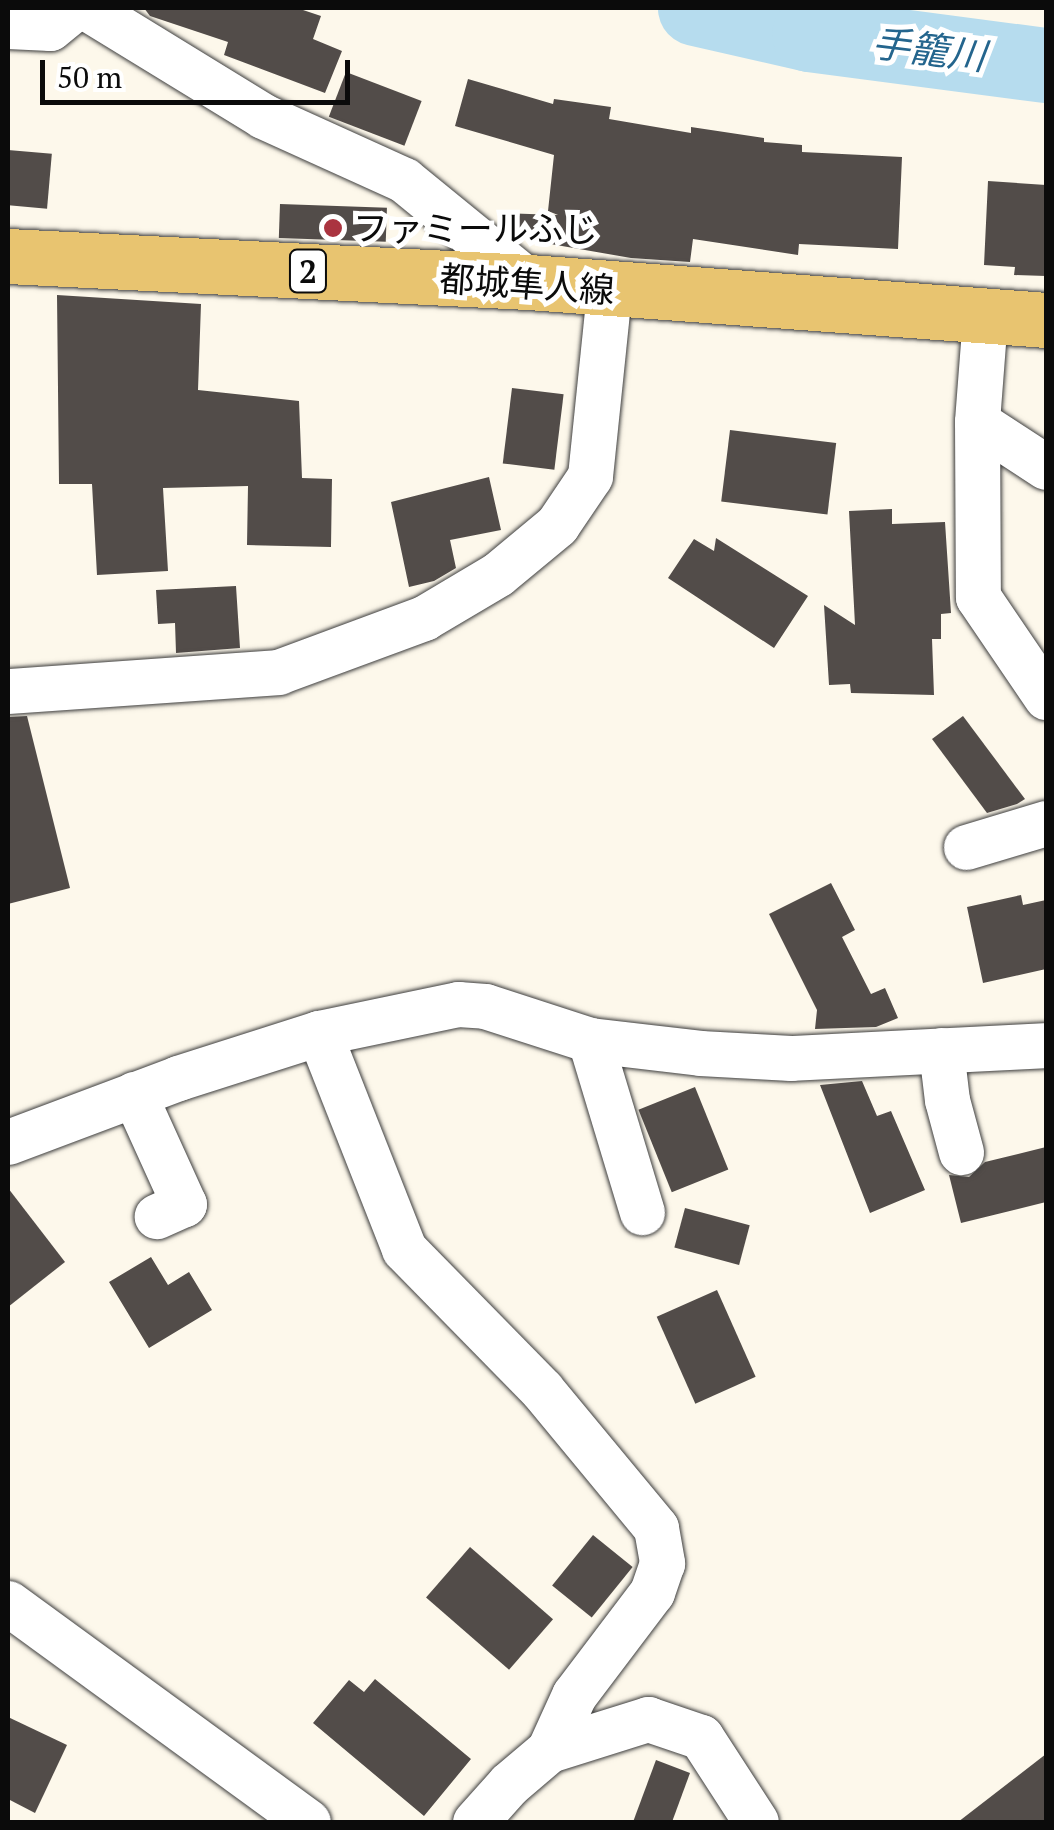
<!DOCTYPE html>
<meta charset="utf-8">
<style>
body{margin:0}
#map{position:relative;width:1054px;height:1830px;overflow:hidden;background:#fdf8eb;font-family:"PT Serif","Noto Sans JP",serif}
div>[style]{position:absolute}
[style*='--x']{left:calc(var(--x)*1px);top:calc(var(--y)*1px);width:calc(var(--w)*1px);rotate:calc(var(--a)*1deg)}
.river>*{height:75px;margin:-37.5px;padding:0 37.5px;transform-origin:37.5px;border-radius:37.5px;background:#b6dcee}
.building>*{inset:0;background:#524c49;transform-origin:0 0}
.roads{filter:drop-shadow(0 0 2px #3e3e3e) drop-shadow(0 0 2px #3e3e3e)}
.minor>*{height:45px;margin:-22.5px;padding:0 22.5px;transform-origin:22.5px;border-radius:22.5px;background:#fff}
.primary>*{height:55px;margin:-27.5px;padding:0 27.5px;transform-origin:27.5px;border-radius:27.5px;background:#e8c470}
.dots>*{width:28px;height:28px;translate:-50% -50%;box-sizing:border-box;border:5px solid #fff;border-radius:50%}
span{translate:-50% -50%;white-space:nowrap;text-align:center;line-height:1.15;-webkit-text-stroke:10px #fff;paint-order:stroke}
.shield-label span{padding:2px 8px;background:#fff;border:2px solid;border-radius:8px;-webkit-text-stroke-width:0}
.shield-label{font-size:32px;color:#0b0b0b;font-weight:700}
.poi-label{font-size:35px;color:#0b0b0b}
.left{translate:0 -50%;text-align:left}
.street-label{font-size:35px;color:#0b0b0b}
.water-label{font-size:38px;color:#24658d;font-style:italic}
.frame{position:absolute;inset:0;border:10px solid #0b0b0b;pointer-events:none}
.scale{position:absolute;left:40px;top:60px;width:310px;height:45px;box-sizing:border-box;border:5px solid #0b0b0b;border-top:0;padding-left:12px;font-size:30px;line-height:35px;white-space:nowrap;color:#0b0b0b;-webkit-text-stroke:8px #fff;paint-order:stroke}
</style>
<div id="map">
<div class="river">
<div style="--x:695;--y:8;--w:117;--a:12.8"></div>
<div style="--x:809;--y:34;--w:239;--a:7.5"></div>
</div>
<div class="building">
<div style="clip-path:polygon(144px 8px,297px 8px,321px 16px,313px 39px,342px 51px,325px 93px,224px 55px,228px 42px,150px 16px)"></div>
<div style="left:346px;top:72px;width:81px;height:48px;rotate:21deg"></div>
<div style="clip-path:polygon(468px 79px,553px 104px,554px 99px,611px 107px,609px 119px,691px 133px,691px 127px,764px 138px,764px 142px,802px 145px,802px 152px,902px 157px,898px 249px,799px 244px,798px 255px,693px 239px,690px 262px,631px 258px,516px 238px,498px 223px,499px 213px,558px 215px,548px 211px,554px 155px,455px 126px)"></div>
<div style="left:8px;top:150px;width:44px;height:55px;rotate:5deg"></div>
<div style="clip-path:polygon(988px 181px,1046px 185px,1046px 276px,1014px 275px,1015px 267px,984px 265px)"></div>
<div style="left:280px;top:204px;width:107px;height:34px;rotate:2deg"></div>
<div style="clip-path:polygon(57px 295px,201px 304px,198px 390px,299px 401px,302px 478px,332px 479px,331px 547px,247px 545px,248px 486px,163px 488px,168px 571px,97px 575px,92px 484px,59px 484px)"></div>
<div style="left:512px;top:388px;width:52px;height:76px;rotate:7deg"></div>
<div style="left:730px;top:430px;width:107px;height:72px;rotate:7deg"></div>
<div style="clip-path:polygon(489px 477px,501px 530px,450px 540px,456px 568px,434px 581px,409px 587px,391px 502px)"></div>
<div style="clip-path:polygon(892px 509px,892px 524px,945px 522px,951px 613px,941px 614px,941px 639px,932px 639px,934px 695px,851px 693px,850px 684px,829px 685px,824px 605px,855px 625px,849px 511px)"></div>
<div style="clip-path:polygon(716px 538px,808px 596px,774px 648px,668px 578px,694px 539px,714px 551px)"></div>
<div style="clip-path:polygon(236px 586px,240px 648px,176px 653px,175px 623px,158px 624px,156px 590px)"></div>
<div style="clip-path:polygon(27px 716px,70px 888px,8px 904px,8px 717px)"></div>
<div style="clip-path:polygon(963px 716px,1025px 799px,1017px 804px,987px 813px,932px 739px)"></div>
<div style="clip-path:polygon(831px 883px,855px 930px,842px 937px,871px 994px,885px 988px,898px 1018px,876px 1027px,815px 1029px,817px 1010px,769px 914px)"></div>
<div style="clip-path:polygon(1021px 895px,1023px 905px,1046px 900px,1046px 969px,983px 983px,967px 907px)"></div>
<div style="clip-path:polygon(862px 1081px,877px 1116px,891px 1111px,925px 1190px,870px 1213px,820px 1085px)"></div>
<div style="left:695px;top:1087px;width:89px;height:61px;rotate:68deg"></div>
<div style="clip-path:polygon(1046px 1147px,1046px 1202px,961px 1223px,949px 1175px,969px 1177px,985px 1162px)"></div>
<div style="clip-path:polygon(8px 1188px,65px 1262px,8px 1307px)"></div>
<div style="left:685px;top:1208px;width:67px;height:41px;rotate:15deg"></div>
<div style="clip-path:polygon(151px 1257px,168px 1285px,189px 1272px,212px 1310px,149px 1348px,109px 1282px)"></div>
<div style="left:717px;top:1290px;width:95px;height:66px;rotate:66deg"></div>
<div style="left:593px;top:1535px;width:51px;height:65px;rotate:39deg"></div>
<div style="left:470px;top:1547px;width:110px;height:67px;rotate:41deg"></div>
<div style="clip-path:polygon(375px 1679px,471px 1759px,424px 1816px,313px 1723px,349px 1680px,364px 1692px)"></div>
<div style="clip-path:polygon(8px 1717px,67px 1745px,35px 1813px,8px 1799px)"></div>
<div style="clip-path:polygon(1046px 1754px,1046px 1822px,958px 1822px)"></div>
<div style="clip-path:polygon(656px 1760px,690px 1773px,672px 1822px,633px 1822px)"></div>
</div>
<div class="roads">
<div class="minor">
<div style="--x:87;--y:8;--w:206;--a:31.5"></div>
<div style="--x:263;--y:116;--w:155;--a:24.4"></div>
<div style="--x:404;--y:180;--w:161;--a:39.2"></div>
<div style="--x:8;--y:26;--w:42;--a:2.7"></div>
<div style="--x:50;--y:28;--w:32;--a:-39"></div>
<div style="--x:985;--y:317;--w:105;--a:94.4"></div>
<div style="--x:977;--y:422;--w:175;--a:89.7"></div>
<div style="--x:978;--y:597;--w:121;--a:55.8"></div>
<div style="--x:977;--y:422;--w:82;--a:33.1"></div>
<div style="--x:8;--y:691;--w:271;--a:-4"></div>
<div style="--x:278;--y:672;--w:156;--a:-20.3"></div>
<div style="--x:424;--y:618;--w:86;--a:-30.7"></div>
<div style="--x:498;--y:574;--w:77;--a:-39.7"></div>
<div style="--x:557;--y:525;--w:59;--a:-56"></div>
<div style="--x:590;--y:476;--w:186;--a:-84.1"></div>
<div style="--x:966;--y:847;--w:84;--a:-16.7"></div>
<div style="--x:319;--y:1033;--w:232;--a:68.5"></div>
<div style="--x:404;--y:1249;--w:197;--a:45.6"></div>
<div style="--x:542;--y:1390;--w:179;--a:50.4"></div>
<div style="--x:656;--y:1528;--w:36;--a:80"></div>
<div style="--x:662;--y:1563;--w:31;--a:109"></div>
<div style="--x:652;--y:1592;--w:129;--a:127.1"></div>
<div style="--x:574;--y:1695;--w:60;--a:114.4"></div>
<div style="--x:590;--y:1040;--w:180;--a:73.2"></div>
<div style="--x:941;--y:1050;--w:50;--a:83.2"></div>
<div style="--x:947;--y:1100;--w:54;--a:74.9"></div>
<div style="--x:134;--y:1094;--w:121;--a:65.6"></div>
<div style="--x:184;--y:1204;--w:30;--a:156"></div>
<div style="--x:8;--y:1142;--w:182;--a:-20.6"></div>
<div style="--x:178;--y:1078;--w:148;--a:-17.7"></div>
<div style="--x:319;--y:1033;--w:142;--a:-11.8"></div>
<div style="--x:458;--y:1004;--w:27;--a:4"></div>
<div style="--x:485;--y:1006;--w:110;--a:17.9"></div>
<div style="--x:590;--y:1040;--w:111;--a:6.7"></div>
<div style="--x:700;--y:1053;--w:91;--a:3.1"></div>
<div style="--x:791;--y:1058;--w:255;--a:-2.9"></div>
<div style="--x:8;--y:1603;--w:371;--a:36.1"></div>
<div style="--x:475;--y:1822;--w:51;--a:-48.2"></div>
<div style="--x:509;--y:1784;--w:52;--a:-40.4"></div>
<div style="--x:549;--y:1750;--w:104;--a:-17.4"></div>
<div style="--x:648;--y:1719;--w:56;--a:18.8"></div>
<div style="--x:701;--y:1737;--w:101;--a:57.1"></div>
</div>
<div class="primary">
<div style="--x:8;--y:256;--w:522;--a:2.86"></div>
<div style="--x:529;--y:282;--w:518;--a:4.2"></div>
</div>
</div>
<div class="dots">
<div style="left:333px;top:228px;background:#aa3440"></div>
</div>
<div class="shield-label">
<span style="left:308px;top:271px">2</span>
</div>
<div class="poi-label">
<span class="left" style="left:353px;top:228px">ファミールふじ</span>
</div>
<div class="street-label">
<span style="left:527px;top:284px;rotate:4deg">都城隼人線</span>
</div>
<div class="water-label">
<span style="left:929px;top:50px;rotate:7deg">手籠川</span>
</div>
<div class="frame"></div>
<div class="scale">50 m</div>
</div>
